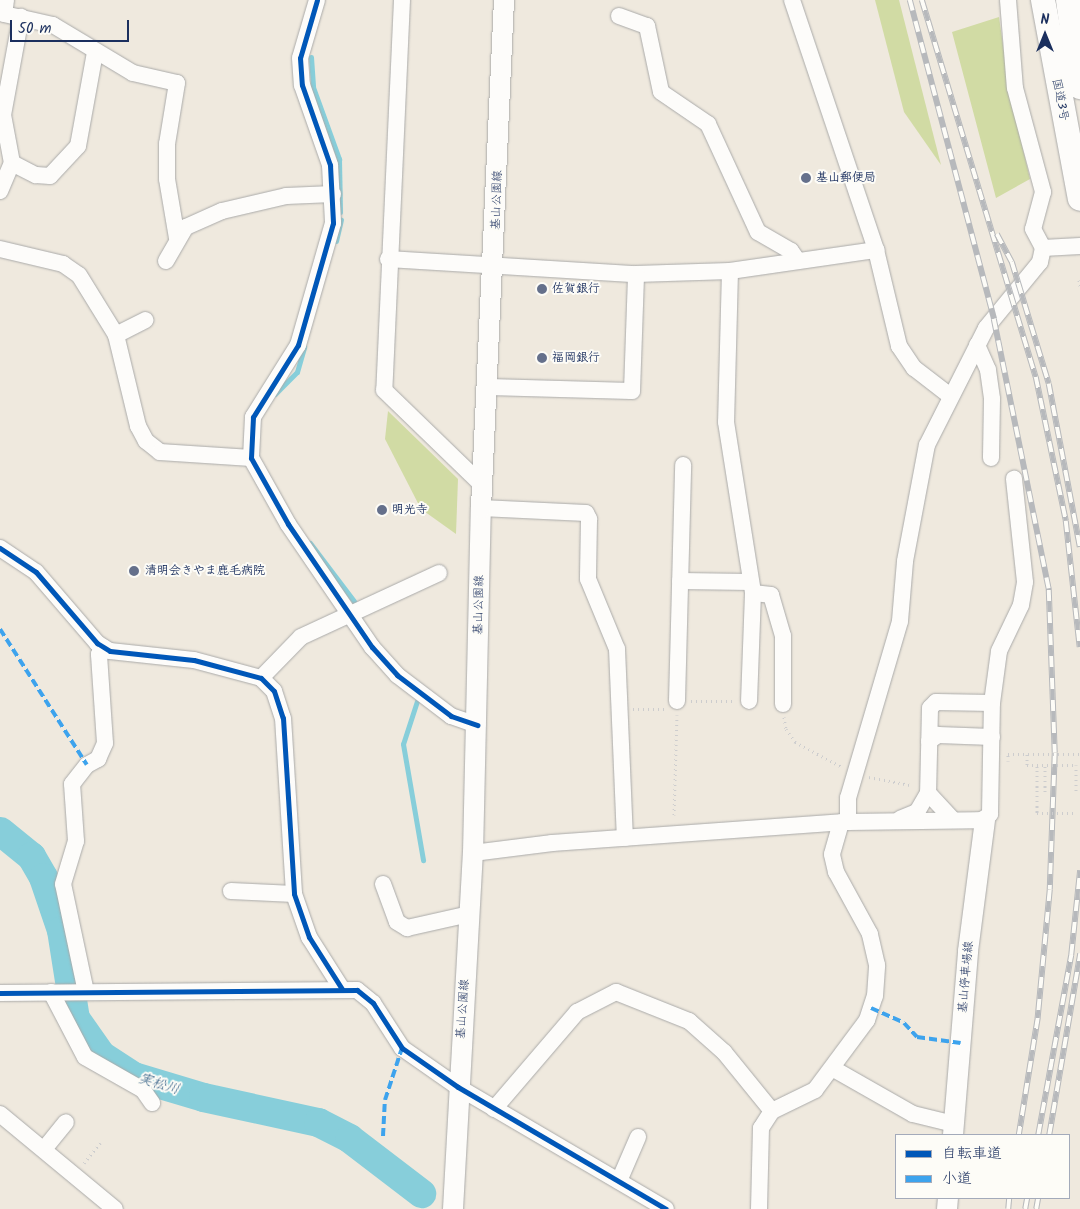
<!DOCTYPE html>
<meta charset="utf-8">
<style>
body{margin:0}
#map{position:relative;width:1080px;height:1209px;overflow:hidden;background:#efe9de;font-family:Kalam,"Klee One",sans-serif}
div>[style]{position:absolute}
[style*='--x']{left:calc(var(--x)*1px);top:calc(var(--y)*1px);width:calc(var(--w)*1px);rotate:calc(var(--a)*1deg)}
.green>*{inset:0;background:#d1dba4}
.stream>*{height:5px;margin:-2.5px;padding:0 2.5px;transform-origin:2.5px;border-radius:2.5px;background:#87ceda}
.river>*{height:29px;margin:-14.5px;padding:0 14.5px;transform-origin:14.5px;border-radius:14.5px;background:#87ceda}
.path>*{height:3px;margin-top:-1.5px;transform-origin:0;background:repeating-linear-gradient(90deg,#cdcdce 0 1px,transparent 0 5px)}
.roads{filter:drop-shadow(0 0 1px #aaaaa9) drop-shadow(0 0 1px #aaaaa9)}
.minor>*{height:16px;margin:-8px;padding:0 8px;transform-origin:8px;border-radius:8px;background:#fdfcfa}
.major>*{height:20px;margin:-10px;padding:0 10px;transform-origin:10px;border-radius:10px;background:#fdfcfa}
.highway>*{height:24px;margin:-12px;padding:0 12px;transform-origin:12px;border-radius:12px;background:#fdfcfa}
.rail>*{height:5.5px;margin-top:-2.75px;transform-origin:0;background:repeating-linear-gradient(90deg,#fdfcf7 0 11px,#b7b9bc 0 22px);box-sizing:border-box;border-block:1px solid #b7b9bc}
.path-bridge>*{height:3px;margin-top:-1.5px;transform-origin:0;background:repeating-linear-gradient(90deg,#cdcdce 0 1px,transparent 0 5px)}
.quiet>*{height:4px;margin-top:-2px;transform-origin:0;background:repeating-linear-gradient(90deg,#3da3ed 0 8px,transparent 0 12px)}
.cycleway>*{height:5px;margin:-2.5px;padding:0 2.5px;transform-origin:2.5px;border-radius:2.5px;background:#0057b8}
.dots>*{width:14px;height:14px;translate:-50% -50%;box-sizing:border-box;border:2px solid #fdfcf7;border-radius:50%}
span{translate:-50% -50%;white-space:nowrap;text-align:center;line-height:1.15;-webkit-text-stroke:4px #fdfcf7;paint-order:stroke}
.street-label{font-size:12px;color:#1b2f5e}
.poi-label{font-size:12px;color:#1b2f5e;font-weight:700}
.left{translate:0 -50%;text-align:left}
.water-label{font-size:14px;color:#2e5b83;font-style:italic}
.legend{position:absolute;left:895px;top:1134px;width:175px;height:65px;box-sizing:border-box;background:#fdfcf7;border:1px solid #a3aaba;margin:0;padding:6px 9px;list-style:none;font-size:15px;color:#1b2f5e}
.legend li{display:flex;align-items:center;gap:10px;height:25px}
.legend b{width:25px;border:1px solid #a3aaba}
.north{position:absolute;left:1020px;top:10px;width:50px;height:50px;-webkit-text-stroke:4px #fdfcf7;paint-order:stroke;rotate:0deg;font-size:14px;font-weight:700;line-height:20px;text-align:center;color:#1b2f5e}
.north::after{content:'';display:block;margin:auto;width:18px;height:22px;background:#1b2f5e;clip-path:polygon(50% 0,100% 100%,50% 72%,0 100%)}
.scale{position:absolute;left:10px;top:20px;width:119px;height:22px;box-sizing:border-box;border:2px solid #1b2f5e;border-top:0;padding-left:6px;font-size:15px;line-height:18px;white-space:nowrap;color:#1b2f5e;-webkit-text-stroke:4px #fdfcf7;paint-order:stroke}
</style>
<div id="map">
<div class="green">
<div style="clip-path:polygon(875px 0,899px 0,941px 165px,904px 112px)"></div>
<div style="clip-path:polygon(999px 17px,1010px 94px,1030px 179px,996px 198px,952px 32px)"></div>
<div style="clip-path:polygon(388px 411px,458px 479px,456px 534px,421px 509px,385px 439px)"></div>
</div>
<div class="stream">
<div style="--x:311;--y:57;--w:30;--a:86"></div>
<div style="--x:313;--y:87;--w:77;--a:70.1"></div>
<div style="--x:339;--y:159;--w:53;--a:88.9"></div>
<div style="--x:336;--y:241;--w:22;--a:-77"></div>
<div style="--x:275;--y:394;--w:31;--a:-45"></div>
<div style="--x:297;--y:372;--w:26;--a:-74"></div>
<div style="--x:310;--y:543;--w:73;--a:52.8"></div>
<div style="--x:417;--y:701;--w:45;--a:108"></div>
<div style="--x:403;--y:744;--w:118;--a:80.2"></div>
</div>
<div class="river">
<div style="--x:0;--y:831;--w:40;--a:39"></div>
<div style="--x:31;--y:856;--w:24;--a:60"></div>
<div style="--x:43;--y:877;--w:56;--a:71.2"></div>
<div style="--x:61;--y:930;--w:89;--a:81"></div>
<div style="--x:75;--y:1018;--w:45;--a:54.9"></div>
<div style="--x:101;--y:1055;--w:38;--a:33"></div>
<div style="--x:133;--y:1076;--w:73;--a:16.7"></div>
<div style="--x:203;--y:1097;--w:118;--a:12.3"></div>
<div style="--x:318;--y:1122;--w:35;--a:27"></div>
<div style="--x:349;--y:1138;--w:91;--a:37.4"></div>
</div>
<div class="path">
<div style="--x:1079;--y:280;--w:6;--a:81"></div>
<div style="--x:691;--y:701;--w:44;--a:0"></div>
<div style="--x:633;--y:709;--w:32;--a:0"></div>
<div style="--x:784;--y:717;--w:12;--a:81"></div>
<div style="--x:786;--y:729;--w:16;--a:55"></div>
<div style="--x:795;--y:742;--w:53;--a:28"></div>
<div style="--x:1076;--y:765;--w:26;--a:90"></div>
<div style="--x:1045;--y:766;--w:29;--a:90"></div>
<div style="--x:869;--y:777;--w:42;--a:11"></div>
<div style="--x:674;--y:815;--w:100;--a:-88.3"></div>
<div style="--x:84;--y:1163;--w:26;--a:-51"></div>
</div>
<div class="roads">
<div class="minor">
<div style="--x:6;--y:0;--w:14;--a:98"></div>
<div style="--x:4;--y:14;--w:50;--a:12.7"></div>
<div style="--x:53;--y:25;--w:93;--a:31"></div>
<div style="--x:133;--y:73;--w:45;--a:12.8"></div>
<div style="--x:177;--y:83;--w:62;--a:99.3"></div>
<div style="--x:167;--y:144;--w:35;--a:90"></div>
<div style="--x:167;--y:179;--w:60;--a:80.4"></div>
<div style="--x:317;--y:0;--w:60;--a:106.3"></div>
<div style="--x:300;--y:58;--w:27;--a:86"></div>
<div style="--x:302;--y:85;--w:85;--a:70.7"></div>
<div style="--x:330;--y:165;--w:58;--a:87"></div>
<div style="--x:333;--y:223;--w:127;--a:106"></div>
<div style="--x:298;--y:345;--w:85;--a:122"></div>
<div style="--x:253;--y:417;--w:41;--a:92.8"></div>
<div style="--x:251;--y:458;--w:76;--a:60.7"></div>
<div style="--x:288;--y:524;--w:149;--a:55.7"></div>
<div style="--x:372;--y:647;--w:38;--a:48"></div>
<div style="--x:397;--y:675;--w:68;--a:37.2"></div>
<div style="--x:451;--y:716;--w:28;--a:19"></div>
<div style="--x:402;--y:0;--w:390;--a:92.6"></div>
<div style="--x:384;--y:390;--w:138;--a:44.1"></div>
<div style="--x:792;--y:0;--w:264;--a:71.4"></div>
<div style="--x:876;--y:250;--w:99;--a:76.5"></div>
<div style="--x:899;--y:346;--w:27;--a:56"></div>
<div style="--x:914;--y:368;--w:44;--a:37.6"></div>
<div style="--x:1008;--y:0;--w:88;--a:85.5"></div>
<div style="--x:1015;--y:88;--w:108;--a:74.9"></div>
<div style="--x:1043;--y:192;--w:38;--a:105"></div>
<div style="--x:1033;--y:229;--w:21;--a:62"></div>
<div style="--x:1043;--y:248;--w:37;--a:-3"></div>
<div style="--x:619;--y:16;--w:30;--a:20"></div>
<div style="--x:647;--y:26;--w:67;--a:78"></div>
<div style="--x:661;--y:92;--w:57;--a:34.2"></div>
<div style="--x:708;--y:124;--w:119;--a:65.2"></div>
<div style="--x:758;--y:232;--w:38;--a:30"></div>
<div style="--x:791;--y:251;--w:12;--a:55"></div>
<div style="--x:12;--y:163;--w:27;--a:27"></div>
<div style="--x:36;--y:175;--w:14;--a:4"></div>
<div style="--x:50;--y:176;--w:41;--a:-47"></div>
<div style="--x:78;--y:146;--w:96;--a:-79.7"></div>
<div style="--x:0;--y:191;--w:30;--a:-67"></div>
<div style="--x:12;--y:163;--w:49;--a:-100.6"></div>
<div style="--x:3;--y:115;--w:100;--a:-79.6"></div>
<div style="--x:0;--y:249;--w:65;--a:13.4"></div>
<div style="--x:63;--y:264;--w:19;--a:35"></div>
<div style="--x:79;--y:275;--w:70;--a:58.3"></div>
<div style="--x:116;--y:335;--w:94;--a:76.4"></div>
<div style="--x:138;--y:426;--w:17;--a:62"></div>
<div style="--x:146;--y:441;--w:18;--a:38"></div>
<div style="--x:160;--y:452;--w:91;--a:3.8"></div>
<div style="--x:388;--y:259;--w:248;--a:3.5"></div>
<div style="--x:636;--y:274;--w:94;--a:-1.8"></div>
<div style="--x:730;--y:271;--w:148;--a:-8.2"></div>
<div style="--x:166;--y:261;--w:39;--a:-60"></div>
<div style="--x:186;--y:227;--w:39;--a:-24"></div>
<div style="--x:222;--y:211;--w:66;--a:-13.2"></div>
<div style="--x:286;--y:196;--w:47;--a:-2.4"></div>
<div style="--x:730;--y:271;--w:151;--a:91.5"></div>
<div style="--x:726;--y:422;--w:173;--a:81"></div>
<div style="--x:753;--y:593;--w:108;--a:92.1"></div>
<div style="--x:116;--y:335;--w:33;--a:-27"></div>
<div style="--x:977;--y:345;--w:27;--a:66"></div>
<div style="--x:988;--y:370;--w:29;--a:82"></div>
<div style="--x:992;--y:399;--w:59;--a:91"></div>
<div style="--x:488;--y:387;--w:144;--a:1.6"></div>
<div style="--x:632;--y:391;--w:117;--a:-88"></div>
<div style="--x:481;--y:508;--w:105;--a:2.7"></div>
<div style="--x:586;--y:513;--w:7;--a:63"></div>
<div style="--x:589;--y:519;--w:60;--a:91"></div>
<div style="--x:588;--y:579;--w:76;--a:67.5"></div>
<div style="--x:617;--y:649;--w:189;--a:87.6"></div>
<div style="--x:0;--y:548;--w:43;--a:33.7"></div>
<div style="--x:36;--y:572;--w:94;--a:49.3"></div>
<div style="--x:97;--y:643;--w:15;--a:32"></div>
<div style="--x:110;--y:651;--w:84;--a:6.1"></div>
<div style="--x:194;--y:660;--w:69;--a:15"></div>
<div style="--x:261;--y:678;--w:18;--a:45"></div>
<div style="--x:274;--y:691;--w:28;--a:72"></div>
<div style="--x:283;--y:718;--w:176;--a:86.4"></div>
<div style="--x:294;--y:894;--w:46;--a:70.8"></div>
<div style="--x:309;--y:937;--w:62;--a:57.6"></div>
<div style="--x:680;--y:581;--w:71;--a:0.8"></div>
<div style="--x:753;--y:593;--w:18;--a:6"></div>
<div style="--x:771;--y:595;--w:43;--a:73.7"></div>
<div style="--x:783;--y:636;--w:68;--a:90"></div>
<div style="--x:261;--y:678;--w:57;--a:-45.7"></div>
<div style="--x:301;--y:637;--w:152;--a:-24.9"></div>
<div style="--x:677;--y:701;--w:236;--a:-88.5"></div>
<div style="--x:992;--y:703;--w:52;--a:-82.3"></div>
<div style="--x:999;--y:651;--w:51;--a:-64.4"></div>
<div style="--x:1021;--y:605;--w:23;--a:-80"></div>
<div style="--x:1025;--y:582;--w:104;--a:-96.1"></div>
<div style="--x:929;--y:741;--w:11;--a:-34"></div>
<div style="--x:938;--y:735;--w:54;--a:2.1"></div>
<div style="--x:928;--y:793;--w:34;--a:47"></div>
<div style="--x:848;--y:822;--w:24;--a:-90"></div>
<div style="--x:848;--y:798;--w:184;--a:-73.6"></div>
<div style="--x:900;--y:621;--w:60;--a:-85.2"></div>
<div style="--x:905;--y:561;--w:118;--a:-79.3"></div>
<div style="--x:927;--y:445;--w:131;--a:-63.2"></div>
<div style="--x:986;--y:328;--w:85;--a:-50.7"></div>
<div style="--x:1040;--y:262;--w:14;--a:-78"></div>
<div style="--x:473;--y:853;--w:80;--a:-7.2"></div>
<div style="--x:552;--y:843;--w:297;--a:-4.1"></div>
<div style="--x:848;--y:822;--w:137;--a:-0.8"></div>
<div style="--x:985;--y:820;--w:8;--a:-50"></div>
<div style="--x:990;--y:814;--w:111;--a:-89"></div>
<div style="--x:992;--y:703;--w:56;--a:-179"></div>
<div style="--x:936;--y:702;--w:8;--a:135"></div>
<div style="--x:930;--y:708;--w:85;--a:91.3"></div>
<div style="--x:928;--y:793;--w:22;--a:120"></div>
<div style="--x:917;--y:812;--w:18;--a:158"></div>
<div style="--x:383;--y:884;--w:40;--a:69.8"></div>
<div style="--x:397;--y:922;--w:12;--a:31"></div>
<div style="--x:407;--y:928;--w:64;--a:-12.7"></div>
<div style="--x:231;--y:891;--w:63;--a:2.7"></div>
<div style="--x:51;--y:992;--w:73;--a:62.4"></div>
<div style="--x:85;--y:1057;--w:67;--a:29.6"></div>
<div style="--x:143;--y:1090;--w:16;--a:55"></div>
<div style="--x:86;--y:992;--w:110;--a:-102"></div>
<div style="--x:63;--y:884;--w:45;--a:-73.2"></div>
<div style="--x:76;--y:841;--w:57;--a:-94"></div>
<div style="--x:72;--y:784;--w:24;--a:-52"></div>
<div style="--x:87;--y:765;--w:13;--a:-29"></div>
<div style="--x:98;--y:759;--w:17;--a:-66"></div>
<div style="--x:105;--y:743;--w:89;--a:-93.9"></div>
<div style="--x:99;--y:654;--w:8;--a:-60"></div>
<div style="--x:0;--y:993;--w:357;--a:-0.5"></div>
<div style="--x:357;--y:990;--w:21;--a:39"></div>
<div style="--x:373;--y:1003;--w:54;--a:57.2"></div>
<div style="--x:402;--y:1048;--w:68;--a:34.9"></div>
<div style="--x:458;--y:1087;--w:241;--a:30.4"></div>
<div style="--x:832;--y:1068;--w:93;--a:29.6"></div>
<div style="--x:913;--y:1114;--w:42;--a:13.7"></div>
<div style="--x:494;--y:1109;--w:128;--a:-49.4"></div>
<div style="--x:577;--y:1012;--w:44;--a:-27.1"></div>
<div style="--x:616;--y:992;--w:79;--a:21.7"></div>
<div style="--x:689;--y:1021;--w:47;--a:41.5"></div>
<div style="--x:724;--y:1052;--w:76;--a:50.9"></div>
<div style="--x:0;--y:1114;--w:149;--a:39.6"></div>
<div style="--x:45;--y:1148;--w:33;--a:-51"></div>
<div style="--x:619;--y:1181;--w:48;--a:-66.6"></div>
<div style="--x:759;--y:1209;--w:81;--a:-88.6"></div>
<div style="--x:761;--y:1128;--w:20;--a:-57"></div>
<div style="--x:772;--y:1111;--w:48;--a:-26"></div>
<div style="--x:815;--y:1090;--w:87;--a:-53.4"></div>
<div style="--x:867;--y:1020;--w:25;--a:-72"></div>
<div style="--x:875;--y:996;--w:31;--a:-86"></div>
<div style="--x:877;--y:965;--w:32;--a:-103"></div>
<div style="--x:870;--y:934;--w:71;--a:-118.7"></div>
<div style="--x:836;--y:872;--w:18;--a:-103"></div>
<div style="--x:832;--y:854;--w:33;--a:-74"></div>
</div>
<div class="major">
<div style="--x:953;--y:1135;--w:185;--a:-85.3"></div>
<div style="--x:968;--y:951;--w:132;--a:-82.6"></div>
<div style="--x:453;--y:1209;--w:357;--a:-86.8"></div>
<div style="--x:473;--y:853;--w:345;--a:-88.7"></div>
<div style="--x:481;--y:508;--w:509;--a:-87.41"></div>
<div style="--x:947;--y:1209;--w:11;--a:-85"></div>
</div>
<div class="highway">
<div style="--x:1043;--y:0;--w:202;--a:79.5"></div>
<div style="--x:1068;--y:0;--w:88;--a:82.1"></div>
</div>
</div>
<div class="rail">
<div style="--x:910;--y:0;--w:330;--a:75.2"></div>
<div style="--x:994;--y:319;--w:277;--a:78.5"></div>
<div style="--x:1049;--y:590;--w:163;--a:87.9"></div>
<div style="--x:1055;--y:753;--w:137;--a:92.1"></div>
<div style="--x:1050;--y:890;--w:129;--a:95.4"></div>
<div style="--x:1038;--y:1018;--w:119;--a:99.2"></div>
<div style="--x:922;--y:0;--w:394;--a:73.2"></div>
<div style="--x:1036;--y:377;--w:147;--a:78.2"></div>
<div style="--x:1066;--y:521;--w:127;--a:83.7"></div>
<div style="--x:997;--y:234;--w:32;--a:62"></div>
<div style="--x:1012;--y:262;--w:127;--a:73.1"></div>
<div style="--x:1049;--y:384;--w:166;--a:79.2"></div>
<div style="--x:1038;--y:1135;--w:183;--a:-79.6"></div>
<div style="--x:1071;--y:955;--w:85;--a:-84"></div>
<div style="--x:1049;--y:1135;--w:184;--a:-80.3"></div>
<div style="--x:1008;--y:1209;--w:11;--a:-85"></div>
<div style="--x:1025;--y:1209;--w:11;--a:-80"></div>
<div style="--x:1036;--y:1209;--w:11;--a:-80"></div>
</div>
<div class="path-bridge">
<div style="--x:1027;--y:754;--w:11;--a:90"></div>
<div style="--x:1027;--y:765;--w:49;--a:0"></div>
<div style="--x:1008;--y:761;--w:7;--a:-90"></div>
<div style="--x:1008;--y:754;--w:72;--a:0"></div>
<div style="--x:1037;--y:766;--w:47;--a:90"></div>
<div style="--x:1037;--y:813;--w:38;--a:0"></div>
</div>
<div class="quiet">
<div style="--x:0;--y:629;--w:161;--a:57.4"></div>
<div style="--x:871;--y:1008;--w:36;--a:24"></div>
<div style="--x:904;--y:1023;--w:19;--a:47"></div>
<div style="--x:917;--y:1037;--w:44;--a:7.8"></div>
<div style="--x:383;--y:1136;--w:36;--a:-87"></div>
<div style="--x:385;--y:1100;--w:55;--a:-71.9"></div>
</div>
<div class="cycleway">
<div style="--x:317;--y:0;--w:60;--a:106.3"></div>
<div style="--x:300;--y:58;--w:27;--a:86"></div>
<div style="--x:302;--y:85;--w:85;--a:70.7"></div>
<div style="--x:330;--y:165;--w:58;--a:87"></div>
<div style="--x:333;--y:223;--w:127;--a:106"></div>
<div style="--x:298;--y:345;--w:85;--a:122"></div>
<div style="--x:253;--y:417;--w:41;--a:92.8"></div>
<div style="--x:251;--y:458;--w:76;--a:60.7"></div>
<div style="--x:288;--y:524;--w:149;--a:55.7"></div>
<div style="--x:372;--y:647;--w:38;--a:48"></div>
<div style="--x:397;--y:675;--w:68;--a:37.2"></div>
<div style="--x:451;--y:716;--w:28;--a:19"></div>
<div style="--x:0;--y:548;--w:43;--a:33.7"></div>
<div style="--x:36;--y:572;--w:94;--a:49.3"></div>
<div style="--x:97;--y:643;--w:15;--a:32"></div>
<div style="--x:110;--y:651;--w:84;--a:6.1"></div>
<div style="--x:194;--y:660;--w:69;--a:15"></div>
<div style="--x:261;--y:678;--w:18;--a:45"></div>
<div style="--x:274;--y:691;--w:28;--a:72"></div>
<div style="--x:283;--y:718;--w:176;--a:86.4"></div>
<div style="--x:294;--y:894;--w:46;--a:70.8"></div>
<div style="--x:309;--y:937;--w:62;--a:57.6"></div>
<div style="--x:0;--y:993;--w:357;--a:-0.5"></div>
<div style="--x:357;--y:990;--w:21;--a:39"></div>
<div style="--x:373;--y:1003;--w:54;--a:57.2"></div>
<div style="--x:402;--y:1048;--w:68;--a:34.9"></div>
<div style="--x:458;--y:1087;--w:241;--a:30.4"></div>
</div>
<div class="dots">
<div style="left:806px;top:178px;background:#65708b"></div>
<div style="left:542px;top:289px;background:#65708b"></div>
<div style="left:542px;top:358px;background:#65708b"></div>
<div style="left:382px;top:510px;background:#65708b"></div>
<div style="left:134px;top:571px;background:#65708b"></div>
</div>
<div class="street-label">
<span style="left:1060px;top:100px;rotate:79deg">国道3号</span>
<span style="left:497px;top:200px;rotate:-88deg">基山公園線</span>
<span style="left:479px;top:605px;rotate:-89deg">基山公園線</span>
<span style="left:966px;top:977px;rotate:-85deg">基山停車場線</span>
<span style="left:463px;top:1009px;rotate:-86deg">基山公園線</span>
</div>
<div class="poi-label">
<span class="left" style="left:816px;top:178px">基山郵便局</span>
<span class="left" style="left:552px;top:289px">佐賀銀行</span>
<span class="left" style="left:552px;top:358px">福岡銀行</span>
<span class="left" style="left:392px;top:510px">明光寺</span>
<span class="left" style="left:145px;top:571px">清明会きやま鹿毛病院</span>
</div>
<div class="water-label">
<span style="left:159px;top:1084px;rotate:17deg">実松川</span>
</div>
<ul class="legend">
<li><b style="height:6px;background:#0057b8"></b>自転車道</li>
<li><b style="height:6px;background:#3da3ed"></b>小道</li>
</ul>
<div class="north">N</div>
<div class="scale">50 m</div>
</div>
